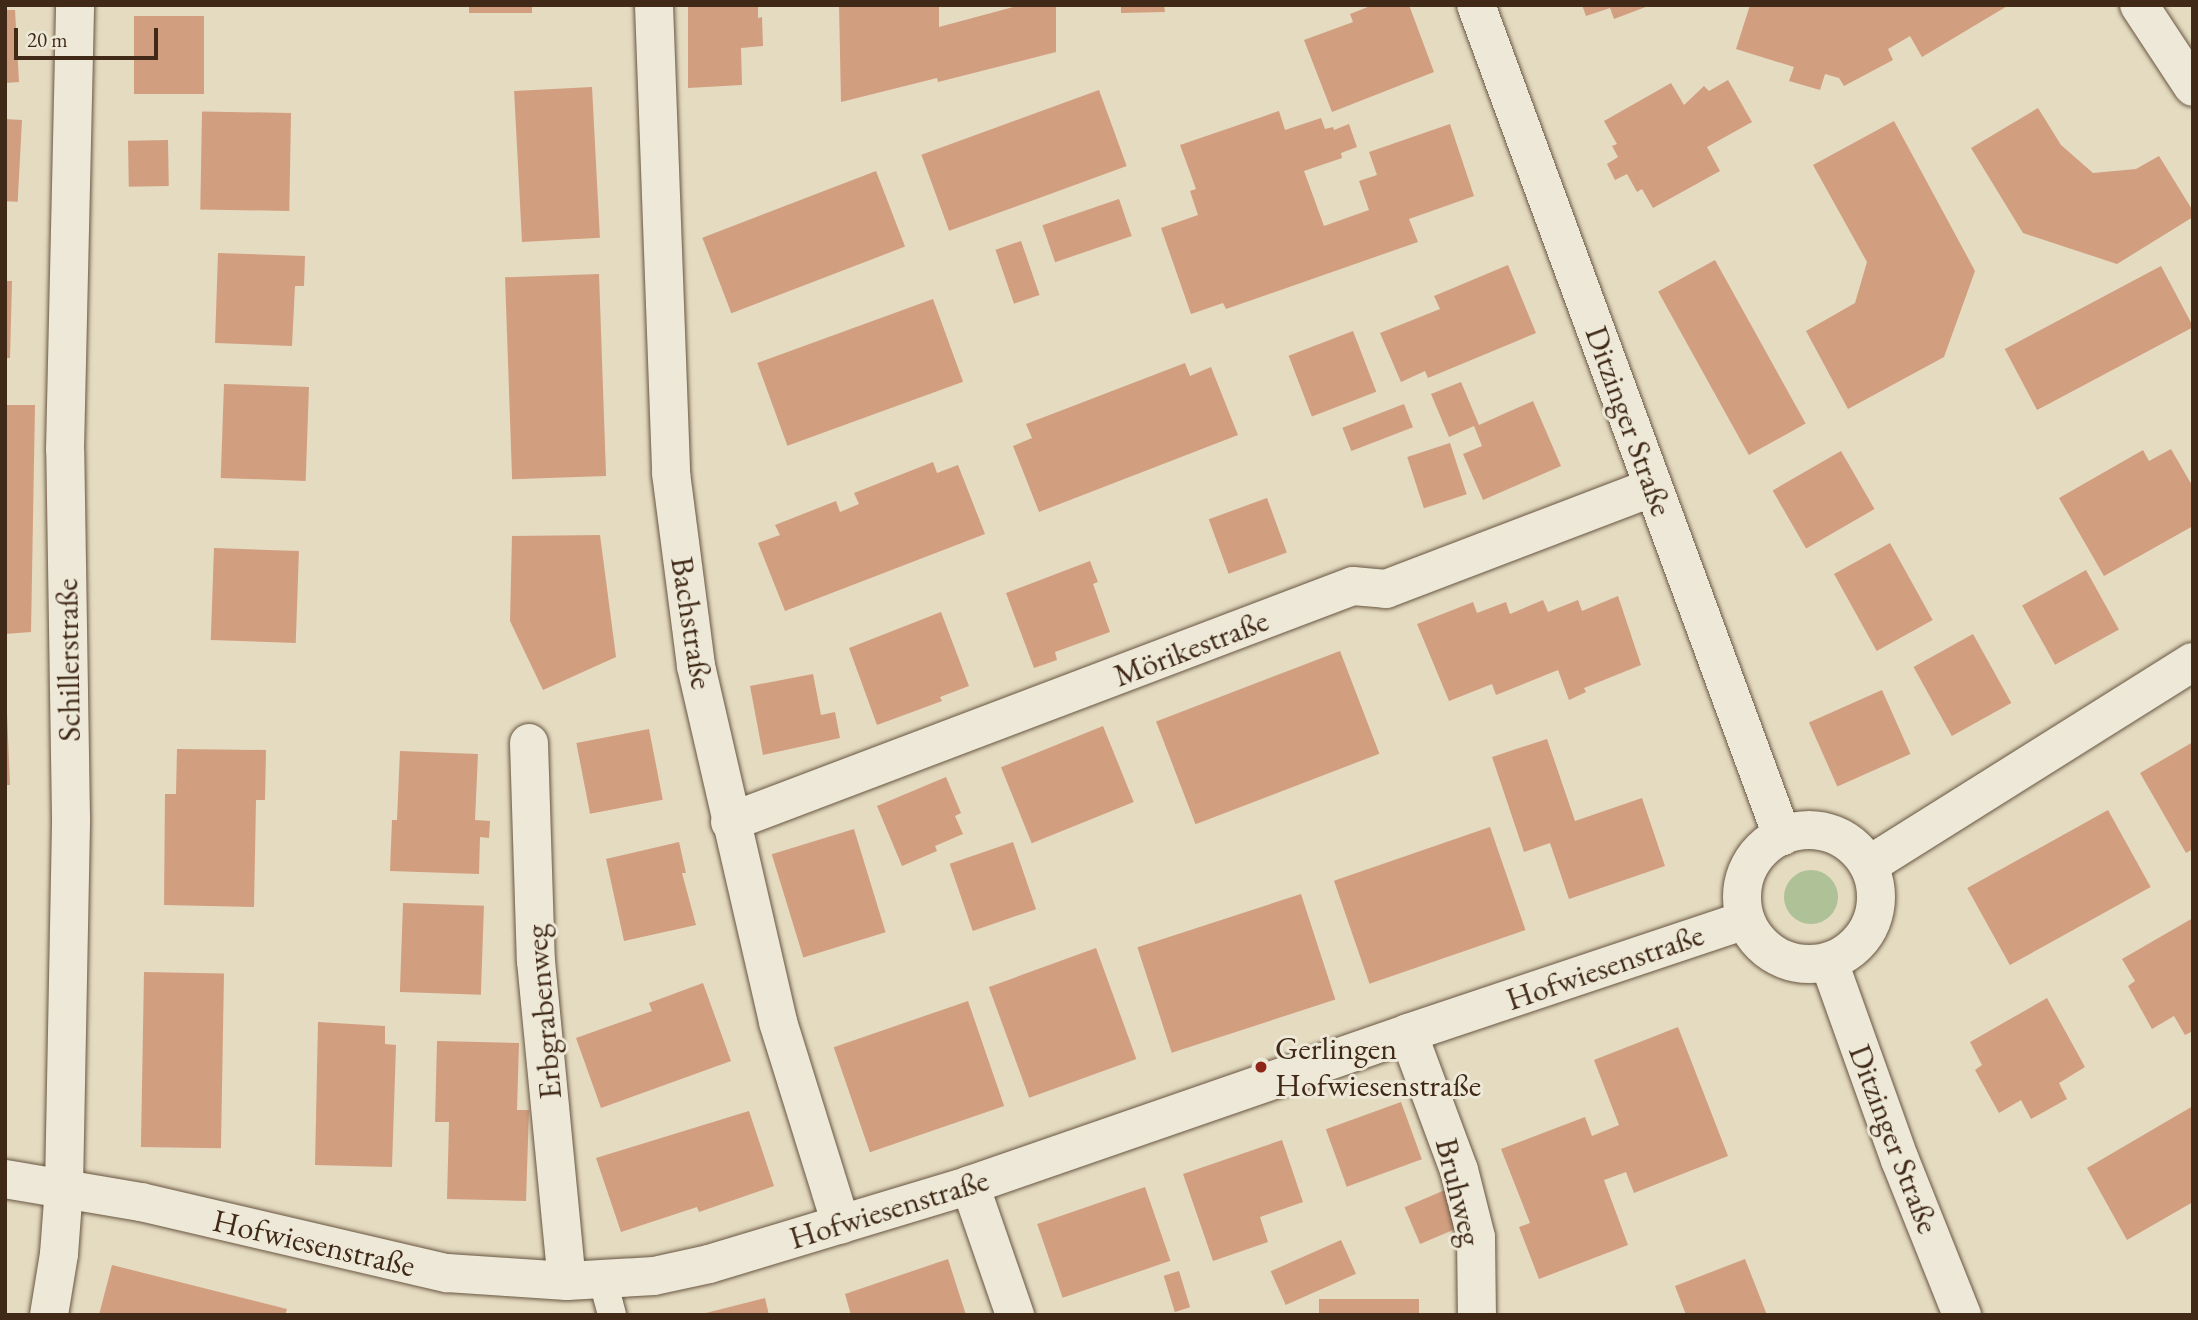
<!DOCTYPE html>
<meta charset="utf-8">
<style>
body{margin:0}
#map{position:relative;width:2198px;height:1320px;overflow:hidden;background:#e4dbc1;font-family:"EB Garamond",serif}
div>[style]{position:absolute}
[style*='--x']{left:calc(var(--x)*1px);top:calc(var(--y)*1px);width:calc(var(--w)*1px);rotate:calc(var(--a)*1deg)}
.green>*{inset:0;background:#afc197}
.round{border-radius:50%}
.building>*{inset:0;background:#d29e80;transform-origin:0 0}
.roads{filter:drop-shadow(0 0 2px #695641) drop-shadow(0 0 2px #695641)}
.lane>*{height:28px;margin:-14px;padding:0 14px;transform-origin:14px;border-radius:14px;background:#ede8d7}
.street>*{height:38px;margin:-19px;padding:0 19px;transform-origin:19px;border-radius:19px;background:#ede8d7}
.secondary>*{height:38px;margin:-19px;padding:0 19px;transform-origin:19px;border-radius:19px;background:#ede8d7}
.secondary>.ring{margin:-19px;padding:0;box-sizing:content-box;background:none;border:38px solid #ede8d7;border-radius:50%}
.dots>*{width:19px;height:19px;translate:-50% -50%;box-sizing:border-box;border:4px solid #ede8d7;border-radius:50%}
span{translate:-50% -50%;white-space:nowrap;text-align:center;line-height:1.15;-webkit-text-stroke:6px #ede8d7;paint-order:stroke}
.street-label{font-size:32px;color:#402916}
.poi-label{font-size:32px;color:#402916}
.left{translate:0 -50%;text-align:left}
.frame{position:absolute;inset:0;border:7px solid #402916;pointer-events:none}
.scale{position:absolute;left:14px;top:28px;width:144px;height:32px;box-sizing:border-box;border:4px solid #402916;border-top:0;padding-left:9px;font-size:21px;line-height:24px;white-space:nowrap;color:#402916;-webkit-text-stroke:5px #ede8d7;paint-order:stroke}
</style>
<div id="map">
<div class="green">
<div class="round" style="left:1784px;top:870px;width:54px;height:54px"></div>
</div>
<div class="building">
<div style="left:469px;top:5px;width:63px;height:8px"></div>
<div style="clip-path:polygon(688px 5px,758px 5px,758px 18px,762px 17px,763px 46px,741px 48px,742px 85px,688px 88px)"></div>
<div style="clip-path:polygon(839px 5px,939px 5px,939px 27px,1021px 5px,1056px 5px,1056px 52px,938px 82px,937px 78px,841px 102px)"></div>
<div style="clip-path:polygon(1121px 5px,1164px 5px,1165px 12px,1121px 13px)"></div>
<div style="clip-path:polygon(1373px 5px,1409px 5px,1434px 72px,1332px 112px,1304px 40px,1353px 22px,1350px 14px)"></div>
<div style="clip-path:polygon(1582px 5px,1651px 5px,1614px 19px,1610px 8px,1586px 16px)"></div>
<div style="clip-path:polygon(1750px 5px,2009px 5px,1922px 57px,1910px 36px,1888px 49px,1893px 60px,1844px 86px,1839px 78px,1825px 74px,1820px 90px,1789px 81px,1794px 67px,1736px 49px)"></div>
<div style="clip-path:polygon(5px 10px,15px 10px,19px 82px,5px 83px)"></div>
<div style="left:134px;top:16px;width:70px;height:78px"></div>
<div style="clip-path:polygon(1728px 80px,1752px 122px,1707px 147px,1720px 171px,1653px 208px,1642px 189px,1637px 192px,1627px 174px,1615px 180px,1607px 164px,1618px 157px,1612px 146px,1617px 144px,1604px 121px,1671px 83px,1684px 105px,1704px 86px,1709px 91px)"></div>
<div style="left:592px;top:87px;width:151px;height:78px;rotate:87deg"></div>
<div style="left:1099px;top:90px;width:81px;height:189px;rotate:70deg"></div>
<div style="clip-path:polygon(2038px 108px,2061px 145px,2093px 173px,2136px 169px,2159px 156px,2193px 211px,2193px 217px,2117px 264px,2023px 233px,1971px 148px)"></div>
<div style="clip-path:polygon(1279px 111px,1285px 130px,1321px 118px,1325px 129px,1333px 127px,1334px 130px,1349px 124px,1357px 147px,1341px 153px,1342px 158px,1304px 171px,1324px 226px,1369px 210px,1359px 181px,1377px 175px,1369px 152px,1450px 124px,1474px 196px,1409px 219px,1418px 242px,1226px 309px,1223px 303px,1191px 314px,1161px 228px,1198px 215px,1190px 191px,1196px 189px,1180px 145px)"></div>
<div style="left:291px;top:113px;width:98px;height:89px;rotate:91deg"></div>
<div style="left:5px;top:119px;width:17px;height:82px;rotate:3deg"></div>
<div style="clip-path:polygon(1894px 121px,1975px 271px,1944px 357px,1848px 409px,1806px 331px,1855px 303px,1867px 262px,1813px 165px)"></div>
<div style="left:168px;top:140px;width:46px;height:40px;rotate:89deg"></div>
<div style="left:876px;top:171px;width:81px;height:186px;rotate:69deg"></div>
<div style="left:1119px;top:199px;width:39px;height:81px;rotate:71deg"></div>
<div style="left:1021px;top:241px;width:57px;height:27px;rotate:71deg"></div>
<div style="clip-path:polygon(218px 253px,305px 256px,304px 286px,295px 286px,292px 346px,215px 343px)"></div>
<div style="left:1715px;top:260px;width:187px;height:65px;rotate:61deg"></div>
<div style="clip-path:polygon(1508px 265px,1536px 333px,1428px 378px,1425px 371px,1401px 382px,1380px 333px,1440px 309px,1434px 296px)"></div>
<div style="left:2161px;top:266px;width:69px;height:177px;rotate:62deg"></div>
<div style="left:599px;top:274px;width:202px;height:94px;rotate:88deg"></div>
<div style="clip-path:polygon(5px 281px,12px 281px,10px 358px,5px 358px)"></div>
<div style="left:933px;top:299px;width:88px;height:187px;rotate:70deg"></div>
<div style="left:1353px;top:331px;width:65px;height:69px;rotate:69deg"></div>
<div style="clip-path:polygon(1185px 363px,1190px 376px,1211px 367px,1238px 435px,1039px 512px,1013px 446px,1032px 438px,1026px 424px)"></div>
<div style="clip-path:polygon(1461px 382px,1479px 425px,1533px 401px,1561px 466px,1483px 500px,1463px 454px,1482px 446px,1474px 426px,1449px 437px,1431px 394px)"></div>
<div style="left:224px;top:384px;width:85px;height:94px;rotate:2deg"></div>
<div style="left:1404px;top:404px;width:25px;height:66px;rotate:69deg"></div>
<div style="clip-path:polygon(5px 405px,35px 405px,31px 632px,5px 634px)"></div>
<div style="left:1450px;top:443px;width:54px;height:45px;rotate:72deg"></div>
<div style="clip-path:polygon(2171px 449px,2193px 487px,2193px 526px,2104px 576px,2059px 498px,2143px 450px,2149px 461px)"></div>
<div style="left:1841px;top:451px;width:67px;height:79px;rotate:60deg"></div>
<div style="clip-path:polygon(933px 462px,937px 473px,958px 465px,985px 534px,785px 611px,758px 543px,780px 535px,775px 525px,836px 501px,840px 512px,859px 504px,854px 493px)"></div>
<div style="left:1267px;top:498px;width:58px;height:62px;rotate:70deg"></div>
<div style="clip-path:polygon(600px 535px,616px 657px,543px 690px,510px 621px,512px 536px)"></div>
<div style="left:1890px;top:543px;width:88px;height:64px;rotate:61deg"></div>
<div style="left:214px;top:548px;width:85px;height:92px;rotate:2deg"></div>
<div style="clip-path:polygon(1090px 561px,1098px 582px,1093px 584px,1110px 632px,1055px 652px,1057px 660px,1034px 668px,1006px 593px)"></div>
<div style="left:2086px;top:570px;width:68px;height:73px;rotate:61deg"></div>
<div style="clip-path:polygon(1618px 596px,1641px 665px,1584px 688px,1586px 692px,1569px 700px,1558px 670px,1496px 695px,1492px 684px,1449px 701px,1417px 624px,1473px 602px,1477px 613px,1506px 602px,1510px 614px,1543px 600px,1548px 612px,1578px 600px,1582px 611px)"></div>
<div style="clip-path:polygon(941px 612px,969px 686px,940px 697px,942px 701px,877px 725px,849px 648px)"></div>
<div style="left:1973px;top:634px;width:79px;height:68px;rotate:61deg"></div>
<div style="left:1340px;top:651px;width:110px;height:197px;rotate:69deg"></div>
<div style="clip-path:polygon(813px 674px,821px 715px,835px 712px,840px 738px,763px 755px,750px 686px)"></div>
<div style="left:1882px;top:690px;width:70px;height:80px;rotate:66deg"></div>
<div style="clip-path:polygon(7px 713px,10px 785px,5px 785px,5px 714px)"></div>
<div style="left:1103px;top:726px;width:82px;height:110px;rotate:68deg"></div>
<div style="left:649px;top:729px;width:72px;height:74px;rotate:79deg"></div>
<div style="clip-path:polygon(1547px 739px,1575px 821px,1642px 798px,1665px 866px,1569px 899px,1550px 843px,1524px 852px,1492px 757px)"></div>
<div style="clip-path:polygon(2193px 742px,2193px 849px,2186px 853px,2140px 773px)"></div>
<div style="clip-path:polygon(177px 749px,266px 750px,265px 800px,256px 800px,254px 907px,164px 905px,165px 794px,176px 794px)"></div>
<div style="clip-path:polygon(400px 751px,478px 754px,475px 820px,490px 821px,489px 838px,480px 837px,479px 874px,390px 871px,392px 820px,397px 820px)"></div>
<div style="clip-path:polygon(946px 777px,961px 813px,955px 816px,963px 834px,935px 846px,937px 851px,902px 866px,877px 806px)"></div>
<div style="left:2108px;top:810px;width:88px;height:161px;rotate:61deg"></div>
<div style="left:1490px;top:827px;width:109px;height:165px;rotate:71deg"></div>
<div style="left:854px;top:829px;width:108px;height:86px;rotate:73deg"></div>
<div style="clip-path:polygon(679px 842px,686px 873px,682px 873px,696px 925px,624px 941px,606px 859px)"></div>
<div style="left:1013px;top:842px;width:71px;height:67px;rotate:71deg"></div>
<div style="left:1301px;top:894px;width:111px;height:172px;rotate:72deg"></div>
<div style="left:403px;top:903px;width:81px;height:89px;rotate:2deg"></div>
<div style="clip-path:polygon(2193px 918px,2193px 1031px,2185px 1035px,2174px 1016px,2152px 1029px,2128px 986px,2135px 981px,2122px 959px)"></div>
<div style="left:1096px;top:948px;width:118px;height:114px;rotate:70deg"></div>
<div style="left:144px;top:972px;width:80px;height:175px;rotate:1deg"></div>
<div style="clip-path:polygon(703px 983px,731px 1061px,601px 1108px,576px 1038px,652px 1011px,649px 1003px)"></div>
<div style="clip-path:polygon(2047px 998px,2085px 1067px,2059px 1083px,2067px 1099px,2031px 1119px,2021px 1100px,1999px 1113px,1975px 1070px,1982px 1065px,1970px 1042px)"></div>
<div style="left:968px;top:1001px;width:111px;height:142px;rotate:71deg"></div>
<div style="clip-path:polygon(318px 1022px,385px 1026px,385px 1044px,396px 1045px,392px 1167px,315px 1165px)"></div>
<div style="clip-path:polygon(1678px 1027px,1728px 1156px,1634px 1193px,1626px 1172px,1604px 1180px,1628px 1245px,1539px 1279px,1519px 1227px,1530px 1223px,1501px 1149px,1585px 1117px,1592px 1136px,1619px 1125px,1594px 1060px)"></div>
<div style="clip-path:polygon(437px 1041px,519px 1043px,517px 1110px,529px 1110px,526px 1201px,447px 1199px,449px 1122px,435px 1122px)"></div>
<div style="left:1401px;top:1102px;width:61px;height:80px;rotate:70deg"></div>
<div style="clip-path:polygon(2193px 1106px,2193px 1202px,2127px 1240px,2087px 1168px)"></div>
<div style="clip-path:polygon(749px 1111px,774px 1186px,699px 1212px,697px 1207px,621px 1232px,596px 1158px)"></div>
<div style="clip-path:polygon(1282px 1140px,1303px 1202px,1260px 1217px,1268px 1242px,1213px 1261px,1183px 1174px)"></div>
<div style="left:1145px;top:1187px;width:78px;height:114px;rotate:71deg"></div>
<div style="left:1445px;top:1190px;width:40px;height:44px;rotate:67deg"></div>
<div style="left:1341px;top:1240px;width:37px;height:77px;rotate:66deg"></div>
<div style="clip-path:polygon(948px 1259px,966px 1315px,851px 1315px,845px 1294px)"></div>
<div style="clip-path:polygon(1745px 1259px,1767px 1315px,1686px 1315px,1675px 1286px)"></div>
<div style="clip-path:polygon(112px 1265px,287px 1309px,285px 1315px,99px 1315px)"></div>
<div style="left:1179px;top:1271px;width:38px;height:16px;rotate:73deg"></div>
<div style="clip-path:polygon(765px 1298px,769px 1315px,703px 1315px,702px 1314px)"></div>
<div style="left:1419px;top:1299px;width:16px;height:100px;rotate:90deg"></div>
</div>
<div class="roads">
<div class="lane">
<div style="--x:603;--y:1281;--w:35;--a:75"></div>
</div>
<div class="street">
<div style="--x:654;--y:5;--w:468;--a:87.9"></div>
<div style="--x:671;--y:473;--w:195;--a:82.6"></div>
<div style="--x:696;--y:666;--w:365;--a:77"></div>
<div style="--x:778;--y:1022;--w:212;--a:72.7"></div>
<div style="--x:2139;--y:5;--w:98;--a:56.6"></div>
<div style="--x:529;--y:743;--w:218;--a:88.2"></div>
<div style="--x:536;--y:961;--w:321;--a:84.5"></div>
<div style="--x:730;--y:822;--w:666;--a:-20.75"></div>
<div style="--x:1353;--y:586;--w:33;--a:5"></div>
<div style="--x:1386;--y:589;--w:286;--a:-20.9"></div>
<div style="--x:1869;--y:865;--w:382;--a:-32.1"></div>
<div style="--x:1408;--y:1033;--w:146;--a:69.6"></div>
<div style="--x:1459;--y:1170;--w:69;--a:75.8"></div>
<div style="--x:1476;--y:1237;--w:78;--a:89.3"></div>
<div style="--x:5;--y:1179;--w:138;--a:9.6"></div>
<div style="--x:141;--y:1202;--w:314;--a:13.1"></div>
<div style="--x:447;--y:1273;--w:120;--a:3.8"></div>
<div style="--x:567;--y:1281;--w:87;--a:-3.3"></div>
<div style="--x:654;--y:1276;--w:56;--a:-12.3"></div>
<div style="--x:709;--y:1264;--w:273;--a:-16.8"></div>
<div style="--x:970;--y:1185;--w:464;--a:-19.1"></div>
<div style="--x:1408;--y:1033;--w:355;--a:-18.5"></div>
<div style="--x:970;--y:1185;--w:138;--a:70.9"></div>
<div style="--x:49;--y:1315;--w:62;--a:-80.7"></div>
<div style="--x:59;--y:1254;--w:66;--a:-85.7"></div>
<div style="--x:64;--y:1188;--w:370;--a:-88.9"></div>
<div style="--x:71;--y:818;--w:368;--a:-90.9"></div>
<div style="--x:65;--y:450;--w:445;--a:-88.7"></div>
</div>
<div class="secondary">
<div style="--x:1476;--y:5;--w:886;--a:69.78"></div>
<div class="ring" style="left:1742px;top:830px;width:96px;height:96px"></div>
<div style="--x:1829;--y:962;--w:210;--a:70.3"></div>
<div style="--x:1900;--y:1160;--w:167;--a:68.2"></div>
</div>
</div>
<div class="dots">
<div style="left:1261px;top:1067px;background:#8f2418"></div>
</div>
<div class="street-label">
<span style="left:1629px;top:421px;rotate:70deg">Ditzinger Straße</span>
<span style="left:692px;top:623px;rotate:81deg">Bachstraße</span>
<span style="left:1191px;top:648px;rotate:-21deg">Mörikestraße</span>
<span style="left:68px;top:660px;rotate:-91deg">Schillerstraße</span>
<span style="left:1605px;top:967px;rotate:-19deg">Hofwiesenstraße</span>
<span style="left:543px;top:1012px;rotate:-95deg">Erbgrabenweg</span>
<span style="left:1894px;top:1139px;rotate:69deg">Ditzinger Straße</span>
<span style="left:1459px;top:1192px;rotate:76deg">Bruhweg</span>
<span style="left:889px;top:1209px;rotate:-17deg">Hofwiesenstraße</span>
<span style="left:314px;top:1243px;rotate:13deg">Hofwiesenstraße</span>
</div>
<div class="poi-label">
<span class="left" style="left:1275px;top:1067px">Gerlingen<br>Hofwiesenstraße</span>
</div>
<div class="frame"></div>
<div class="scale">20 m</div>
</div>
